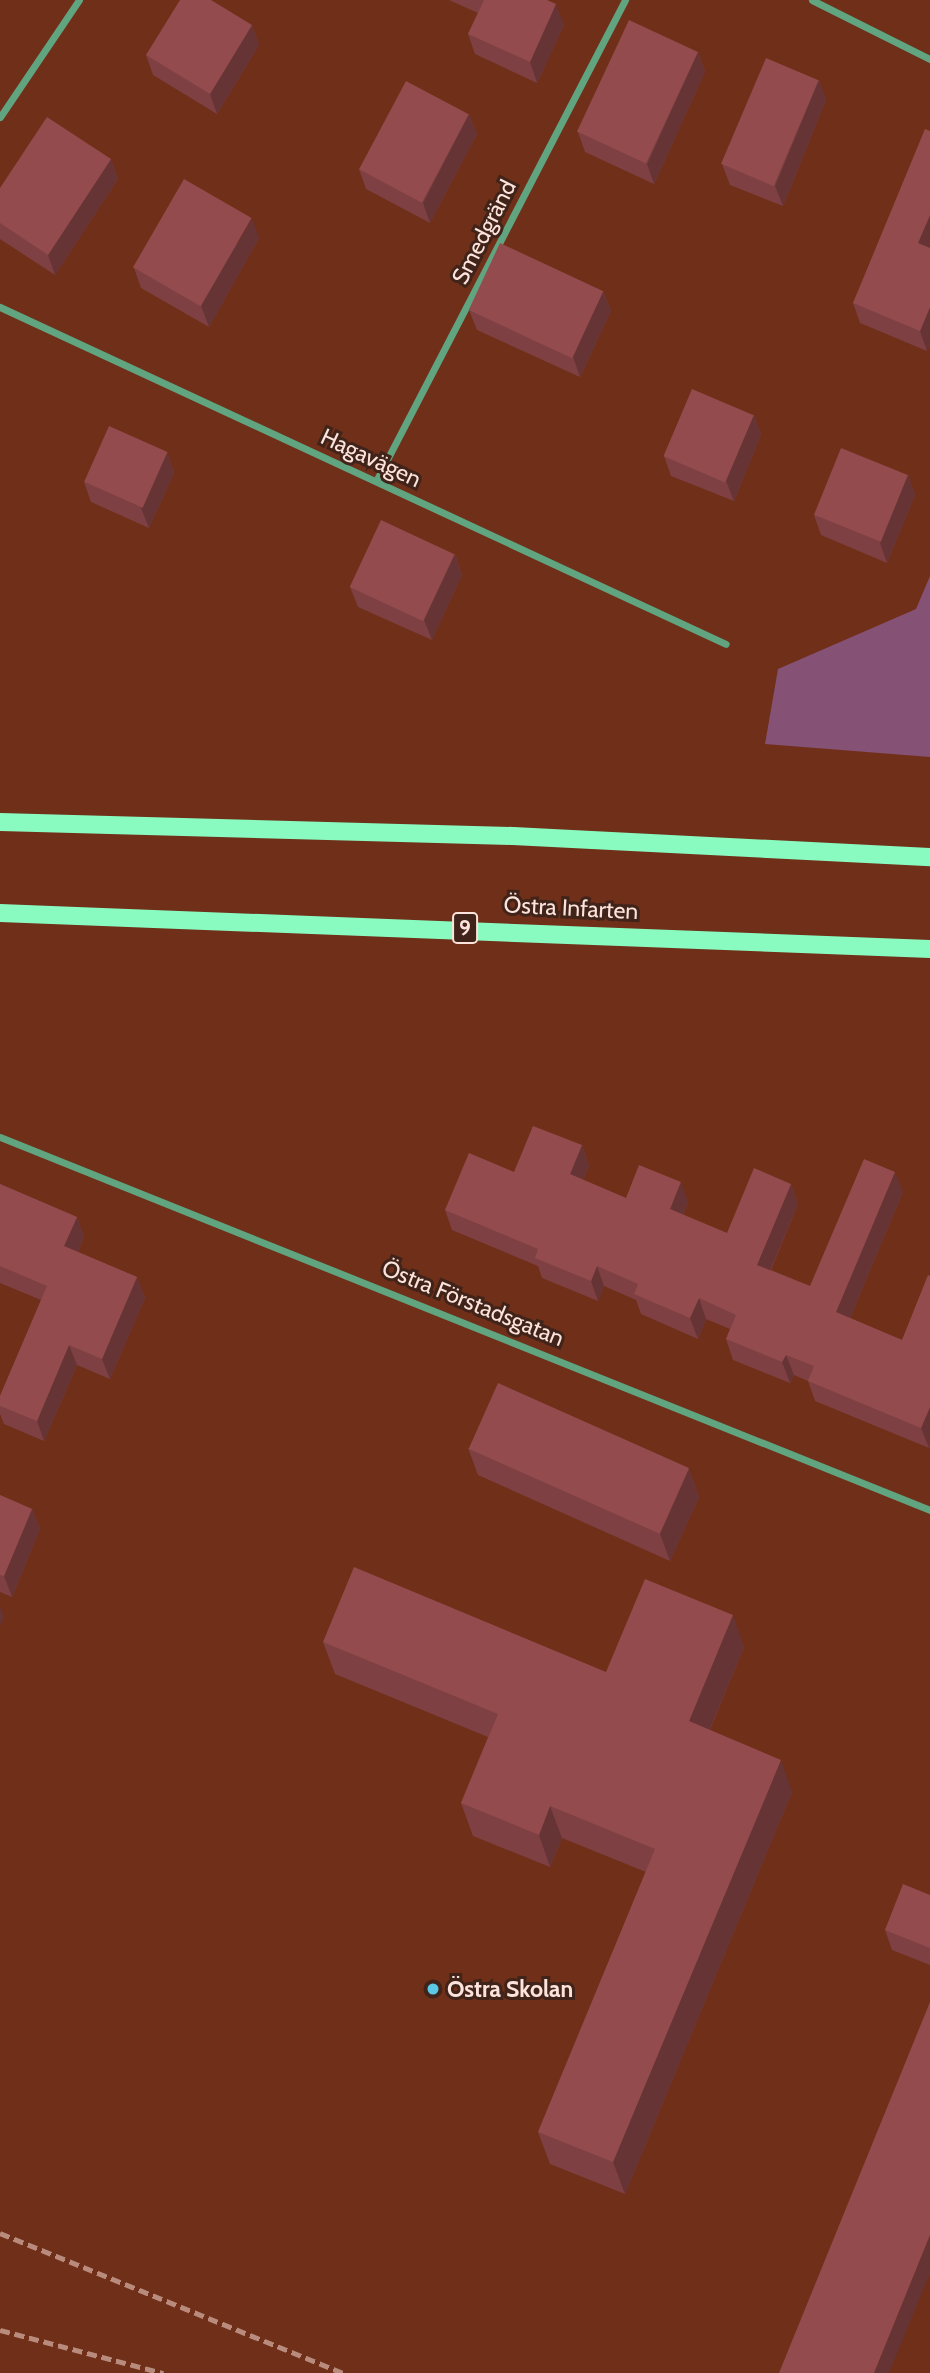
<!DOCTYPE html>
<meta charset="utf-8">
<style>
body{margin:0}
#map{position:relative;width:930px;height:2373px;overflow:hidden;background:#702f19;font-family:Cabin,sans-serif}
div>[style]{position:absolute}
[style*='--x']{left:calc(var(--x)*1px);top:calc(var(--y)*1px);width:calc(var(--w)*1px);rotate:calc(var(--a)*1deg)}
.green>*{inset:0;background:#855175}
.minor>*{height:7px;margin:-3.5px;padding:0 3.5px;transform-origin:3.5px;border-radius:3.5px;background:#60a480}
.primary>*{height:18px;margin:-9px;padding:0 9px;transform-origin:9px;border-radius:9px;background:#89fbc0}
.rail>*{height:5px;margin-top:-2.5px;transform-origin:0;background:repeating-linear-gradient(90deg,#b88b7c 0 10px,transparent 0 15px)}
.wall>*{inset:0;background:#7e4042}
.shaded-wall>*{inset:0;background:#673436}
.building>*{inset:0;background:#934b4d;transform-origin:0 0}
.dots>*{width:19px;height:19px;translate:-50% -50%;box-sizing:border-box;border:4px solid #402319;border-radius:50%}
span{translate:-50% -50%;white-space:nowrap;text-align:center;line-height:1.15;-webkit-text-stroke:6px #402319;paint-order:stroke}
.shield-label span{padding:2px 5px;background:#402319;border:2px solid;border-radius:5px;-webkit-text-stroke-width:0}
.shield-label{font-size:21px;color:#fce3db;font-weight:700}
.street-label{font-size:23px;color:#fce3db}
.poi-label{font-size:23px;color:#fce3db;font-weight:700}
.left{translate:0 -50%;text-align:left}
</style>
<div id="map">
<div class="green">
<div style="clip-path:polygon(930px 576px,930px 757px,765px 744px,778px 669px,916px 609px)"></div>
</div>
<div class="minor">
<div style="--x:812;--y:0;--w:132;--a:26.6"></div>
<div style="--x:0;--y:117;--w:141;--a:-56"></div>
<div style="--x:0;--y:307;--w:800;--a:24.9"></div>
<div style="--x:376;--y:481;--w:542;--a:-62.63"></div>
<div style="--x:0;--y:1137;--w:1002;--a:21.85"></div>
</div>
<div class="primary">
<div style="--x:0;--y:822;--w:513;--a:1.56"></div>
<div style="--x:513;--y:836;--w:418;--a:2.9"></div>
<div style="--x:0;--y:913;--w:931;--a:2.22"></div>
</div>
<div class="rail">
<div style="--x:0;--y:2233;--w:370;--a:22.2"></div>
<div style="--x:0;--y:2330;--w:169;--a:14.8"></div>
</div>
<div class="wall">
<div style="clip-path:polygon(449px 0,547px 0,564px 25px,537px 83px,475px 54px,468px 34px,478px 13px)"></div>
<div style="clip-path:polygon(252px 25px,259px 45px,217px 114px,153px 75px,146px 55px)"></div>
<div style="clip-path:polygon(698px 52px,705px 72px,654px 184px,585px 152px,578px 132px)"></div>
<div style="clip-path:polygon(819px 80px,826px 100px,783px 206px,730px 185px,722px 164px)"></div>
<div style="clip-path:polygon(469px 114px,477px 134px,430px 223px,366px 189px,359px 169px)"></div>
<div style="clip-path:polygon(930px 131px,930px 344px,927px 351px,860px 323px,853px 303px)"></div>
<div style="clip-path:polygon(111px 159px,118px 179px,55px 275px,0 239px,0 188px)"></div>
<div style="clip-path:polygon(259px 238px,209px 327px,141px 288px,134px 268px)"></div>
<div style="clip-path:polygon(603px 291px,611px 311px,580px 377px,477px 330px,469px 310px)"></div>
<div style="clip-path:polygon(754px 415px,761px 435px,734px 501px,671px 476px,664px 456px)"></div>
<div style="clip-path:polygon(167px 452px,174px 473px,149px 528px,91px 502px,84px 482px)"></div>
<div style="clip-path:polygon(908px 475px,915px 495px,887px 563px,821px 535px,814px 515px)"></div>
<div style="clip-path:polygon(455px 554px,462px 575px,432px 640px,358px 607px,350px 587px)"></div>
<div style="clip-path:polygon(582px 1145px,589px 1166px,583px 1180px,626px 1198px,688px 1202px,683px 1215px,727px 1233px,791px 1184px,798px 1204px,771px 1270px,810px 1286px,903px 1192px,850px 1318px,902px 1340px,930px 1276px,930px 1445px,929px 1448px,815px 1401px,808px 1381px,794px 1375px,790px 1383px,733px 1360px,726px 1339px,730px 1329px,706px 1319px,698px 1339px,641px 1314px,636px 1300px,604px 1286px,598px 1301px,542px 1278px,538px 1266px,452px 1230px,445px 1210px,514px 1172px)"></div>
<div style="clip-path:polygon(0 1184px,77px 1217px,84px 1237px,78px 1252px,137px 1277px,145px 1298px,110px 1379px,77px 1365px,44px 1441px,4px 1424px,0 1414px,0 1396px,41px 1300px,0 1283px)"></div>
<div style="clip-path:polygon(468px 1448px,689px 1469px,699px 1497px,670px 1561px,478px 1475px)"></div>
<div style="clip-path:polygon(0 1495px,32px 1509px,40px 1529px,12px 1597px,0 1592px)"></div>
<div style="clip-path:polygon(323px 1642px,606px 1672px,744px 1647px,710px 1730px,792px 1792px,625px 2194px,550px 2164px,538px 2132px,646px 1872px,562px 1838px,550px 1867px,473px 1836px,461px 1803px,488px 1737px,335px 1674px)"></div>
<div style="clip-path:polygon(930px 1895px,930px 1965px,892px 1950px,885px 1930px)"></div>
</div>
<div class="shaded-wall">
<div style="clip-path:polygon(556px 4px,564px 25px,537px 83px,530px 62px)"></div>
<div style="clip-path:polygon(252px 25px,259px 45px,217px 114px,210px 94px)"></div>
<div style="clip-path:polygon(698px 52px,705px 72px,654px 184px,647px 164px)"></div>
<div style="clip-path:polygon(819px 80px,826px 100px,783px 206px,775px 186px)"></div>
<div style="clip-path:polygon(469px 114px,477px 134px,430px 223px,423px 203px)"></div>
<div style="clip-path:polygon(111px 159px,118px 179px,55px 275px,48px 255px)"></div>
<div style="clip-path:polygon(930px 215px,930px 252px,918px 243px)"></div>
<div style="clip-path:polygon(252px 218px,259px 238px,209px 327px,201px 306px)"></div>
<div style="clip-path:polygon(603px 291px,611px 311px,580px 377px,573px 357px)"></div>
<div style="clip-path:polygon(930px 307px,930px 344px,927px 351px,920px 331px)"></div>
<div style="clip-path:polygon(754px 415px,761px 435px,734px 501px,726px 481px)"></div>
<div style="clip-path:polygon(167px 452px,174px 473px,149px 528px,141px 508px)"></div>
<div style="clip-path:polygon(908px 475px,915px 495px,887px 563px,880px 543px)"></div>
<div style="clip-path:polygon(455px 554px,462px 575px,432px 640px,424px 620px)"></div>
<div style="clip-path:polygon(582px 1145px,589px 1166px,577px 1194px,570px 1174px)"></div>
<div style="clip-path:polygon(895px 1172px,903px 1192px,844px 1332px,836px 1312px)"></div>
<div style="clip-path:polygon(681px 1182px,688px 1202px,677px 1229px,670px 1209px)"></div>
<div style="clip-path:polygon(791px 1184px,798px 1204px,764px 1285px,757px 1265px)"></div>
<div style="clip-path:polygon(77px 1217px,84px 1237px,72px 1266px,64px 1246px)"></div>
<div style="clip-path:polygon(597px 1266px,604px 1286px,598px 1301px,591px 1281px)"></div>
<div style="clip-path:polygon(137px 1277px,145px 1298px,110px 1379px,102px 1359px)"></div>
<div style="clip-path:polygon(699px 1298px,706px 1319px,698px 1339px,690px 1318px)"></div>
<div style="clip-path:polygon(69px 1345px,77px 1365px,44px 1441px,37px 1421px)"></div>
<div style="clip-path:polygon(786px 1355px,794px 1375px,790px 1383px,782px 1362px)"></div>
<div style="clip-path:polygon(930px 1407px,930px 1445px,929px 1448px,921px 1428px)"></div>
<div style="clip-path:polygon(689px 1469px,699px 1497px,670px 1561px,660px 1534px)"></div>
<div style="clip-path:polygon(32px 1509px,40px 1529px,12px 1597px,4px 1576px)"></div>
<div style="clip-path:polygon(0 1606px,4px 1617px,0 1626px)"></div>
<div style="clip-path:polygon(733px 1615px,744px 1647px,700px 1753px,689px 1721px)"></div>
<div style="clip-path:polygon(781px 1760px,792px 1792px,625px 2194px,613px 2162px)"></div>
<div style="clip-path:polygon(550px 1806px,562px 1838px,550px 1867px,539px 1835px)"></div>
<div style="clip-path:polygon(930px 2235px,930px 2273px,889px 2373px,874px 2373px)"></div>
</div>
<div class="building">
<div style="clip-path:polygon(180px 0,211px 0,252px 25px,210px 94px,146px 55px)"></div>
<div style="clip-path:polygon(484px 0,547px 0,556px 4px,530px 62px,468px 34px)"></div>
<div style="left:629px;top:20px;width:76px;height:123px;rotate:25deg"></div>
<div style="left:766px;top:58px;width:57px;height:115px;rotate:23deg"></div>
<div style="left:406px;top:81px;width:71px;height:100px;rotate:28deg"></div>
<div style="clip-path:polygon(47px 117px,111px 159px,48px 255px,0 223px,0 188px)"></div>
<div style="clip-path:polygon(925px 129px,930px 131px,930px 215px,918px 243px,930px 248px,930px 307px,920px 331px,853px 303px)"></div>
<div style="left:184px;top:179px;width:78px;height:102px;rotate:30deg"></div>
<div style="left:500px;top:243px;width:114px;height:74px;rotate:25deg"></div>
<div style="left:692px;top:389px;width:67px;height:73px;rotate:23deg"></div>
<div style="left:109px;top:426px;width:64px;height:61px;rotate:24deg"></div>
<div style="left:841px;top:448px;width:72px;height:72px;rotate:22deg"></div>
<div style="left:381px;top:520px;width:81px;height:74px;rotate:25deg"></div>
<div style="clip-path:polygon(533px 1126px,582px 1145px,570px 1174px,626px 1198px,639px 1165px,681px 1182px,670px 1209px,727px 1233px,754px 1168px,791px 1184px,757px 1265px,810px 1286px,864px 1159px,895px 1172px,836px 1312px,902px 1340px,928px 1275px,930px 1276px,930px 1407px,921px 1428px,808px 1381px,814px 1366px,786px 1355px,782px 1362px,726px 1339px,736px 1315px,699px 1298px,690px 1318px,634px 1294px,638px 1284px,597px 1266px,591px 1281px,535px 1258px,538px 1249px,445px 1210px,469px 1153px,514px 1172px)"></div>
<div style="clip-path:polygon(0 1184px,77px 1217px,64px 1246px,137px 1277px,102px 1359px,69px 1345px,37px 1421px,0 1406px,0 1396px,47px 1286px,0 1266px)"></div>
<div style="left:498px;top:1383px;width:209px;height:72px;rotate:24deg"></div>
<div style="clip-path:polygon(0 1495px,32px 1509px,4px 1576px,0 1575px)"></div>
<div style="clip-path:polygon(354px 1567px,606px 1672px,645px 1579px,733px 1615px,689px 1721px,781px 1760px,613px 2162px,538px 2132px,655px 1849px,550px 1806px,539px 1835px,461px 1803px,498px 1714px,323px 1642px)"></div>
<div style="clip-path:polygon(903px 1884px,930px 1895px,930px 1948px,885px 1930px)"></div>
<div style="clip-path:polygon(930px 2002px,930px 2235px,874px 2373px,779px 2373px)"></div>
</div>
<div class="dots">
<div style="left:433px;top:1989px;background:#5bc8e6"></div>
</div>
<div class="shield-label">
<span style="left:465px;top:928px">9</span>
</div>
<div class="street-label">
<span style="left:484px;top:232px;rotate:-63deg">Smedgränd</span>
<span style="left:371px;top:458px;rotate:25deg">Hagavägen</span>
<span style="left:571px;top:908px;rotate:3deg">Östra Infarten</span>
<span style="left:473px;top:1303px;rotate:22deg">Östra Förstadsgatan</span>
</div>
<div class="poi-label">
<span class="left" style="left:447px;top:1989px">Östra Skolan</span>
</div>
</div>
